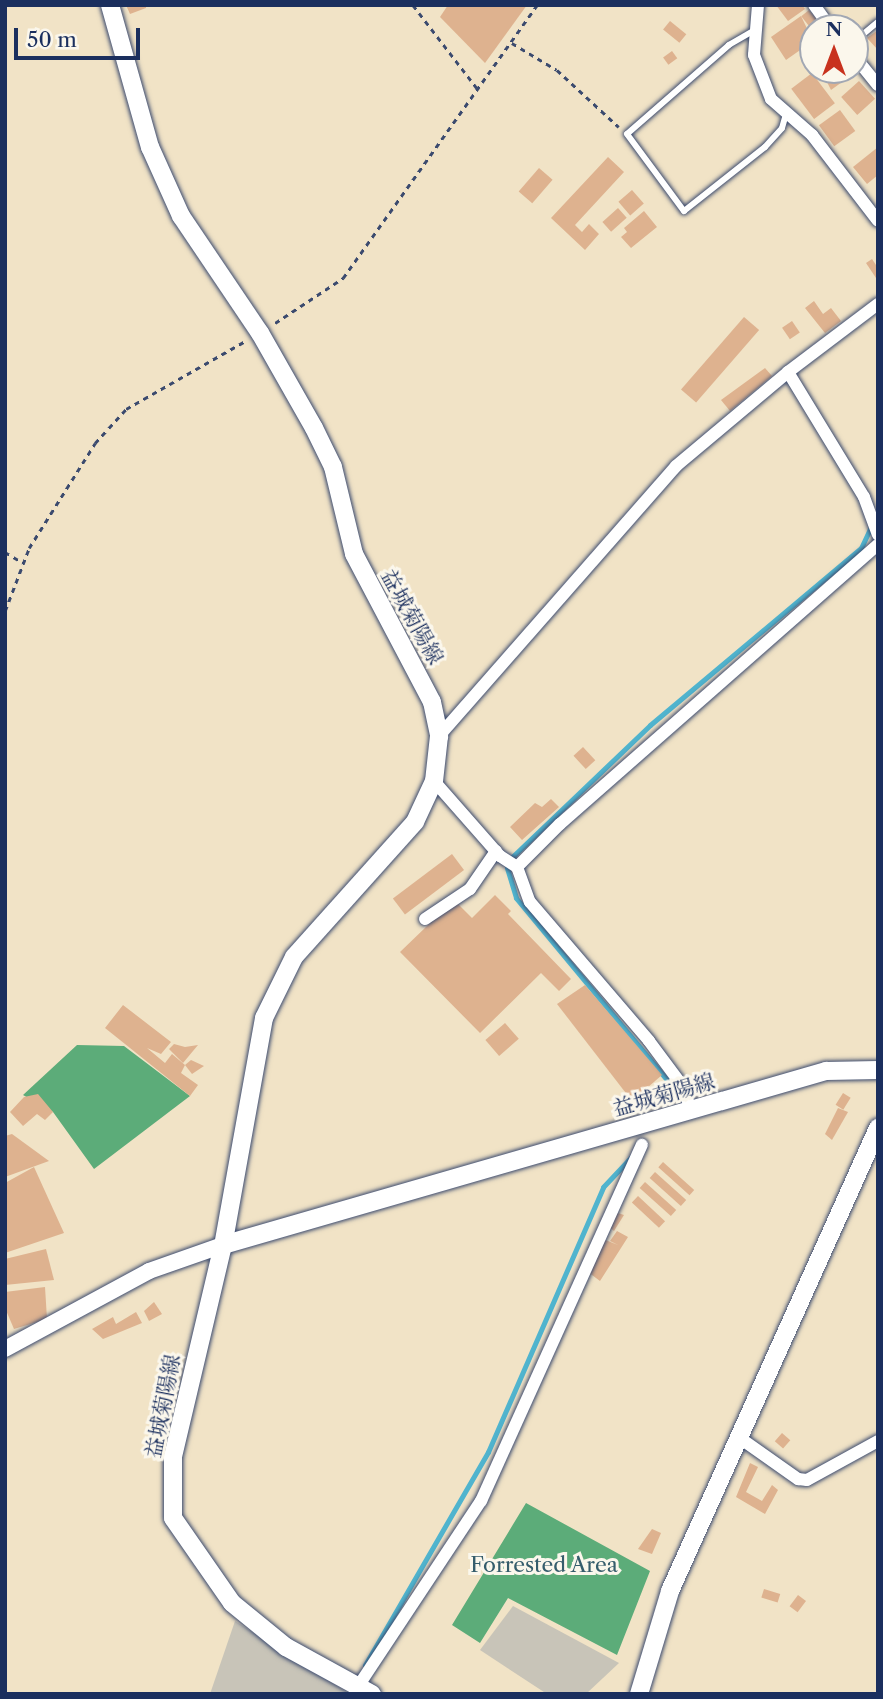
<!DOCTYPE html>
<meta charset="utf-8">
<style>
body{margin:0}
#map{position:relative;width:883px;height:1699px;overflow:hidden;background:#f1e3c6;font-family:"Libre Caslon Text","Noto Serif JP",serif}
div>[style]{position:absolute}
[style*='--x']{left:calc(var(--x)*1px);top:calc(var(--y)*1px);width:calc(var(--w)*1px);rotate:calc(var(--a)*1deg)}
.industrial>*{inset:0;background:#c8c4b8}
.forest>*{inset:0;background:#5cac79}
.stream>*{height:5px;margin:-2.5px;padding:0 2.5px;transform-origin:2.5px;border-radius:2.5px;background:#50b4ce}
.building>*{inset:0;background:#deb28f;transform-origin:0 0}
.path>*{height:2.5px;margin-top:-1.25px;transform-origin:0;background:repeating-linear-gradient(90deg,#3b4a6e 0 5px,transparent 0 10px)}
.roads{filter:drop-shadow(0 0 2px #3b4a6e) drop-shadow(0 0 2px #3b4a6e)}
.service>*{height:6px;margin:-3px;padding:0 3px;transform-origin:3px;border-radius:3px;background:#fff}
.minor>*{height:12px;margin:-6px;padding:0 6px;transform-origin:6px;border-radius:6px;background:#fff}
.tertiary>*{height:16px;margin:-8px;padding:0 8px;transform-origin:8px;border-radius:8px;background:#fff}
.secondary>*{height:18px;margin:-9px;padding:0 9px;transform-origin:9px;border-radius:9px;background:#fff}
span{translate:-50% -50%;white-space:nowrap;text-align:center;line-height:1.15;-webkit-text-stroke:6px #fbf7ec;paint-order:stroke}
.street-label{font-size:21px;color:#1b2f5e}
.park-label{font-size:21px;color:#355d6c}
.frame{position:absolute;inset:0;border:7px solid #1b2f5e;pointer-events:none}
.north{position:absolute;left:799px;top:14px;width:70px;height:70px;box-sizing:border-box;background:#fbf7ec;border:2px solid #a1a7b3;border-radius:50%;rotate:0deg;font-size:19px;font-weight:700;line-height:28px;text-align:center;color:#1b2f5e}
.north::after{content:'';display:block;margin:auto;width:24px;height:32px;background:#c8321e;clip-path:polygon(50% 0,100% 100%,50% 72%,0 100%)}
.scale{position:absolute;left:14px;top:28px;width:126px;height:32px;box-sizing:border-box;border:4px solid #1b2f5e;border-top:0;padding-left:9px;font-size:21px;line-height:24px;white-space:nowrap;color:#1b2f5e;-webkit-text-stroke:5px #fbf7ec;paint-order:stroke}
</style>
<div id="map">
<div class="industrial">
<div style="clip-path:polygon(513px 1606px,619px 1663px,586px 1694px,547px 1694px,480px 1650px)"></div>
<div style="clip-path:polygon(235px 1621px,348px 1693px,347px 1694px,210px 1694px)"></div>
</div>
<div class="forest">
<div style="clip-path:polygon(77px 1045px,124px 1046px,190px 1096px,94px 1169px,53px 1112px,23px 1095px)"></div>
<div style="clip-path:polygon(526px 1503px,650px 1571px,617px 1655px,508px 1598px,480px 1643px,452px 1625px)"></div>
</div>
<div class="stream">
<div style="--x:512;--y:857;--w:191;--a:-43.7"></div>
<div style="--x:650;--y:725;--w:275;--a:-40"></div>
<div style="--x:861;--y:548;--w:21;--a:-65"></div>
<div style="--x:507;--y:868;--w:31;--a:73"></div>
<div style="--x:516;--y:898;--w:236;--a:50.3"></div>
<div style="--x:667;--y:1080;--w:21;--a:82"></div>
<div style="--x:365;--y:1665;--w:246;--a:-60"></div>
<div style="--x:488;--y:1452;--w:289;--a:-66.5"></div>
<div style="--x:603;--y:1187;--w:44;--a:-46.8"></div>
</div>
<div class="building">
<div style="clip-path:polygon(126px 5px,146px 5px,146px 8px,130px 14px)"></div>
<div style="clip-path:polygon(448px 5px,527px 5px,485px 63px,440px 17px)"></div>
<div style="clip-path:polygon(776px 5px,802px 5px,805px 9px,788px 21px)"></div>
<div style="left:809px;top:10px;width:13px;height:10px;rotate:51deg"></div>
<div style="clip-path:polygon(801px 16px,813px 41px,786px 60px,771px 37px)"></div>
<div style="left:670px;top:21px;width:21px;height:11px;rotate:39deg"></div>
<div style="clip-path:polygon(878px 30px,878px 50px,867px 38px)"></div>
<div style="left:672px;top:51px;width:9px;height:11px;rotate:54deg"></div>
<div style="clip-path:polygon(821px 70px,854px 70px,856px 72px,831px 90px)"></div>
<div style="left:812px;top:73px;width:38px;height:26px;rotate:53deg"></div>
<div style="left:859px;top:81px;width:24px;height:24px;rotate:48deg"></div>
<div style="left:840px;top:110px;width:26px;height:26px;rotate:54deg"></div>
<div style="clip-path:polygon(878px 147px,878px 175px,867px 184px,853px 167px)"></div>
<div style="clip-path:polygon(608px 157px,624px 172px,575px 225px,582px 232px,589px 224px,599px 234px,585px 250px,551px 218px)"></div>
<div style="left:539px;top:168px;width:18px;height:31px;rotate:41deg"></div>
<div style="left:632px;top:190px;width:18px;height:18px;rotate:49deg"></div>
<div style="left:618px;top:208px;width:13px;height:21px;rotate:48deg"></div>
<div style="clip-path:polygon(644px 211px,657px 227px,631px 248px,621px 237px,627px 232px,624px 228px)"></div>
<div style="clip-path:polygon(872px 259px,878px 268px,878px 281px,866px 263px)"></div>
<div style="clip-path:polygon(814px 301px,823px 314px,831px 308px,841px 321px,825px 333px,805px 308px)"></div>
<div style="left:744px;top:317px;width:20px;height:96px;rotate:41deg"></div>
<div style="left:792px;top:321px;width:14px;height:12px;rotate:56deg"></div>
<div style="clip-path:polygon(765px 368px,772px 376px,730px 411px,721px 400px)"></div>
<div style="left:583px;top:747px;width:18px;height:13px;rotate:47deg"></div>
<div style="clip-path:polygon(551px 799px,559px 807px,522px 840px,510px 827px,535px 803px,542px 807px)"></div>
<div style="left:452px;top:854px;width:20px;height:74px;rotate:53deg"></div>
<div style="clip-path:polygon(495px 895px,511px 911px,508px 914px,571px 979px,559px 991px,541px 973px,480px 1033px,400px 952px,454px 900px,472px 918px)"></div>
<div style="clip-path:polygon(585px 985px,662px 1075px,632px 1101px,557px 1004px)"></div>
<div style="clip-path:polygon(123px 1005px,171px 1042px,161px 1054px,147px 1048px,165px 1063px,172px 1054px,185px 1065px,181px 1073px,198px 1085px,190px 1096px,105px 1028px)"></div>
<div style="left:505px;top:1023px;width:21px;height:26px;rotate:49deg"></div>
<div style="clip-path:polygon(174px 1044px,185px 1047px,198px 1045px,183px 1063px,169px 1049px)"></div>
<div style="clip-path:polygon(191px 1060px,204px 1066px,192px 1074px,185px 1065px)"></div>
<div style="left:843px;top:1093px;width:9px;height:14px;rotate:32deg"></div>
<div style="clip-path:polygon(38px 1094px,53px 1112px,45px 1120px,37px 1114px,23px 1126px,10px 1112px,24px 1097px)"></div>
<div style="clip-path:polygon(838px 1108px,848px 1112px,832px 1140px,825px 1134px)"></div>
<div style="clip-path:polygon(12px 1134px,49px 1161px,5px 1177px,5px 1136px)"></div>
<div style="left:663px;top:1162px;width:42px;height:7px;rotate:42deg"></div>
<div style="clip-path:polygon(34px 1167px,64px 1233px,5px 1253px,5px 1183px)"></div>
<div style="left:655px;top:1172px;width:42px;height:8px;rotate:42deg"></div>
<div style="left:645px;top:1182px;width:42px;height:8px;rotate:42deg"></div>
<div style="left:638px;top:1196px;width:37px;height:9px;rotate:43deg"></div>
<div style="clip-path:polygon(609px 1210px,624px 1215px,614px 1231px,604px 1223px)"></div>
<div style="clip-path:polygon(617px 1231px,628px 1237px,600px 1281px,584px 1269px,598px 1237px,618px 1245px,610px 1241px)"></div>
<div style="clip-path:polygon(46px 1249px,54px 1280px,5px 1285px,5px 1259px)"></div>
<div style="clip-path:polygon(45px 1287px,47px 1319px,14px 1329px,5px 1308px,5px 1292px)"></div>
<div style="clip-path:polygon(154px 1302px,162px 1314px,149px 1321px,144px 1311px)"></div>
<div style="clip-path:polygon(136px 1312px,142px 1323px,103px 1339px,92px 1329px,113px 1317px,116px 1324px)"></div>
<div style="left:782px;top:1433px;width:11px;height:11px;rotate:41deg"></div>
<div style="clip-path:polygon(750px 1463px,758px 1467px,746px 1492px,762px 1501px,772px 1485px,778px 1490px,765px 1514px,736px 1497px)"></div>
<div style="clip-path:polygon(652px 1529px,661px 1533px,652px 1554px,638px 1549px)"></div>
<div style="left:764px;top:1589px;width:17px;height:9px;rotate:17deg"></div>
<div style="left:798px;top:1595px;width:10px;height:14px;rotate:37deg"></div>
</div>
<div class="path">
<div style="--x:413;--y:5;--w:105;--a:52.4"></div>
<div style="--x:512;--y:43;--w:52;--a:31"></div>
<div style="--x:557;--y:70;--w:84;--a:42.6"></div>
<div style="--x:275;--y:323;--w:82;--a:-33.5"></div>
<div style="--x:343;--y:278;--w:335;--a:-54.6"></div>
<div style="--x:5;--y:552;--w:21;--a:31"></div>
<div style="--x:5;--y:611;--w:67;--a:-69.1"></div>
<div style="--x:29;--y:548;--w:124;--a:-57.8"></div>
<div style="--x:95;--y:443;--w:46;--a:-47.6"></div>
<div style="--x:126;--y:409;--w:137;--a:-29.7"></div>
</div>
<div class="roads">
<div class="service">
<div style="--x:753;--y:31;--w:28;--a:150"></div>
<div style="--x:729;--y:45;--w:135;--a:138.9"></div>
<div style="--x:627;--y:134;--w:96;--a:53.5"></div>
<div style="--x:684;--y:211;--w:103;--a:-38.3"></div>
<div style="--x:765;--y:147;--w:25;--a:-48"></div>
<div style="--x:782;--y:128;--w:18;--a:-74"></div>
<div style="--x:855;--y:41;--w:30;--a:-40"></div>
</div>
<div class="minor">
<div style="--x:758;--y:5;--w:50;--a:94.6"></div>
<div style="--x:754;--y:55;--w:47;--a:68.9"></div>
<div style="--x:771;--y:99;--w:55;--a:41.3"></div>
<div style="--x:812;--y:135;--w:108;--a:52.5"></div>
<div style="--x:814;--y:5;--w:29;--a:54"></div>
<div style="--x:855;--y:57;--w:36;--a:51"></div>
<div style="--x:788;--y:372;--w:146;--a:58.7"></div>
<div style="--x:864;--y:497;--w:40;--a:69.8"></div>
<div style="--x:439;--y:736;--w:359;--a:-48.7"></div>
<div style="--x:676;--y:466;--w:146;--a:-40"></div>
<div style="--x:788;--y:372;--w:113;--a:-37.1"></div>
<div style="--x:434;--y:781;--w:100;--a:48.7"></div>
<div style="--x:500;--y:856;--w:20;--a:33"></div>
<div style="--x:517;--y:867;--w:37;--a:70"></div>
<div style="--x:530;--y:902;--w:183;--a:49.4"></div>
<div style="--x:649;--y:1041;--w:54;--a:53.3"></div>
<div style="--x:681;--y:1084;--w:29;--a:68"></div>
<div style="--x:517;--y:867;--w:61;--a:-45"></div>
<div style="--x:560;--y:824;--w:423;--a:-41.3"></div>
<div style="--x:425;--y:919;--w:54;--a:-33.7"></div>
<div style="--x:470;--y:889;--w:46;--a:-55.6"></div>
<div style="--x:737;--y:1436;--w:75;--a:35.2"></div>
<div style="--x:798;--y:1479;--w:9;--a:6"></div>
<div style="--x:807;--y:1480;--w:81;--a:-28.8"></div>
<div style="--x:359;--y:1685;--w:221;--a:-56.5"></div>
<div style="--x:481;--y:1501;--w:391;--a:-65.7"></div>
</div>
<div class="tertiary">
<div style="--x:5;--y:1349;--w:164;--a:-28.4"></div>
<div style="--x:149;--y:1271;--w:78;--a:-19.4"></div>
</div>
<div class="secondary">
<div style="--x:110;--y:5;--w:148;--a:74.3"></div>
<div style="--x:150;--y:147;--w:76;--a:65.8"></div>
<div style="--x:181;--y:216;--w:141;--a:56"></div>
<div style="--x:260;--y:333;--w:109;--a:60.4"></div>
<div style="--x:314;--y:428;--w:43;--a:64"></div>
<div style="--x:333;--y:467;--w:89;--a:76.4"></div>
<div style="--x:354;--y:554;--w:167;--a:62.2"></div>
<div style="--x:432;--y:702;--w:35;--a:78"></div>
<div style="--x:439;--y:736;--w:45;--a:96.3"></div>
<div style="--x:434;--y:781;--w:45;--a:114.9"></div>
<div style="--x:415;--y:822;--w:181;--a:131.9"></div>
<div style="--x:294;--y:957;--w:68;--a:116.2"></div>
<div style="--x:264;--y:1018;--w:231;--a:100.2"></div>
<div style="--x:223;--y:1245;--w:218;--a:103.3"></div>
<div style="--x:173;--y:1457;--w:61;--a:90"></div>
<div style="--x:173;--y:1518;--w:103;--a:55.2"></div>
<div style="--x:232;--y:1603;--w:70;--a:39.2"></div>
<div style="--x:286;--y:1647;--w:98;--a:28.7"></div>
<div style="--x:223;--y:1245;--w:628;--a:-16.1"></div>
<div style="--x:826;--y:1071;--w:52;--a:-1.1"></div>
<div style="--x:639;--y:1694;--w:108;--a:-73.2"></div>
<div style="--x:670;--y:1591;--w:508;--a:-65.81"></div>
</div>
</div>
<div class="street-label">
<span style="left:412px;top:617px;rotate:61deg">益城菊陽線</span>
<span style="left:664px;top:1095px;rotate:-16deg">益城菊陽線</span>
<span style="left:163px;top:1406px;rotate:-79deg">益城菊陽線</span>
</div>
<div class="park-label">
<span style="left:544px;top:1565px">Forrested Area</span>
</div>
<div class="frame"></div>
<div class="north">N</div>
<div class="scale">50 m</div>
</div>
